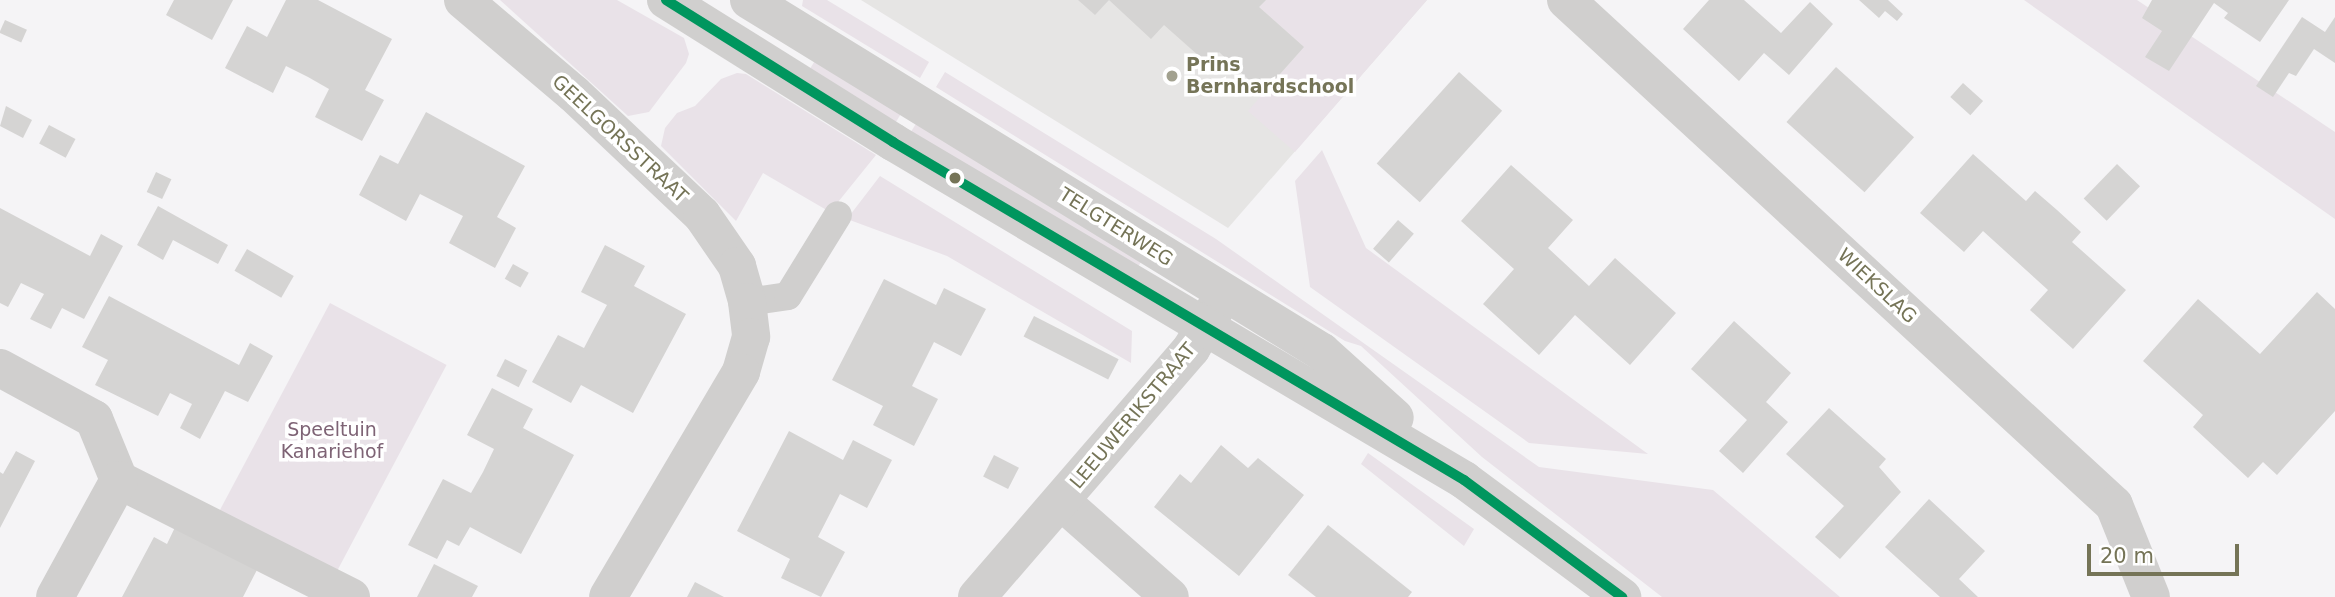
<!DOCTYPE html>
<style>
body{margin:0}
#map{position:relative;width:2335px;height:597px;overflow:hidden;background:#f5f4f6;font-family:"DejaVu Sans",sans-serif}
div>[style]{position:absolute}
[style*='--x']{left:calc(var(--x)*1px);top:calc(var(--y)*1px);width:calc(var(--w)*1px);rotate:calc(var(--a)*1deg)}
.built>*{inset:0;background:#e6e5e4}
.green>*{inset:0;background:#e9e2e8;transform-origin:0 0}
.building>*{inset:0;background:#d5d4d3;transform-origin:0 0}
.service>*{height:28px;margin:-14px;padding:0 14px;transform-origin:14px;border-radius:14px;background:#d0cfce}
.pedestrian>*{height:38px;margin:-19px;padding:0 19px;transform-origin:19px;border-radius:19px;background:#d0cfce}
.minor>*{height:38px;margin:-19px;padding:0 19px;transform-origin:19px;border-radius:19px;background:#d0cfce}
.tertiary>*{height:38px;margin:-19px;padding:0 19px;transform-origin:19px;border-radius:19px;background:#d0cfce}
.bus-1>*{height:10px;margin:-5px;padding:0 5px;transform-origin:5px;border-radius:5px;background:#00965e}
.dots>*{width:19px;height:19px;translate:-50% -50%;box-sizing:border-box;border:4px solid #fff;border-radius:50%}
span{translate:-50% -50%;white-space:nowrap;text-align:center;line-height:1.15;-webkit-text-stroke:7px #fff;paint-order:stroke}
.poi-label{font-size:19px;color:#757457;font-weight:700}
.left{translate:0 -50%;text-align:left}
.street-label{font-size:19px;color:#757457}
.park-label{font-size:19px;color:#7e6375}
.scale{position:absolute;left:2087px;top:544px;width:152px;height:32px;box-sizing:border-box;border:4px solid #757457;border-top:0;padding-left:9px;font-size:21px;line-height:24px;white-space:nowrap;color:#757457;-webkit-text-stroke:5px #fff;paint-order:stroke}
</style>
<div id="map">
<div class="built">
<div style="clip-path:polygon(861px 0,1427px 0,1228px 228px)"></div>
</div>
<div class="green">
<div style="clip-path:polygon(500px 0,617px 0,684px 38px,689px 54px,686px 63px,649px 112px,628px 116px)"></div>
<div style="clip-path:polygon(803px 0,827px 0,929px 62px,920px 78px,802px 6px)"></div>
<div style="clip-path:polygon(1266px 0,1427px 0,1295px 152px,1248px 111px,1304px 47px,1259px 7px)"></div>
<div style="clip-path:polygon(2024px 0,2137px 0,2335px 132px,2335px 219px)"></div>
<div style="left:818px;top:56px;width:101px;height:19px;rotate:32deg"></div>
<div style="clip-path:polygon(945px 72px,1216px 239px,1539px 467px,1713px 490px,1840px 597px,1662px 597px,1482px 457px,1361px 346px,1345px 341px,936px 87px)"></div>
<div style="clip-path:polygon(737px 73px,746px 74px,876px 155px,830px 212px,763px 173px,736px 221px,661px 146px,665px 128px,677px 113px,695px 106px,721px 79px)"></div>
<div style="left:919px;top:119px;width:264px;height:19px;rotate:32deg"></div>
<div style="clip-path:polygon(1322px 150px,1366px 248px,1648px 454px,1529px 443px,1310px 287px,1295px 181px)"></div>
<div style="clip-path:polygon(880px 176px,1132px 331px,1131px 363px,947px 256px,847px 219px)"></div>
<div style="left:330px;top:303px;width:132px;height:242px;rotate:28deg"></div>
<div style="clip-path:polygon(1368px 453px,1474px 529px,1464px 546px,1361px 464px)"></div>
</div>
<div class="building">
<div style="clip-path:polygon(174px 0,233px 0,212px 40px,166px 15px)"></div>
<div style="clip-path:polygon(286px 0,318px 0,392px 39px,365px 90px,384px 100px,362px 141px,315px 117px,329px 89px,308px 77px,286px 66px,273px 93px,225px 68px,247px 26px,267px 37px)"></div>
<div style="clip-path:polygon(1078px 0,1109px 0,1095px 15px)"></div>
<div style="clip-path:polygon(1109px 0,1266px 0,1259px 7px,1304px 47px,1263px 93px,1219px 52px,1208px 64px,1164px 25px,1151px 39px)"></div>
<div style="clip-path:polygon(1709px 0,1744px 0,1781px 33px,1810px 2px,1833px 24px,1789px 75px,1764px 53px,1739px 81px,1683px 29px)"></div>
<div style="clip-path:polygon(1859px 0,1888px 0,1903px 14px,1897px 21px,1885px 11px,1879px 18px)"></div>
<div style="clip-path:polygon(2152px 0,2289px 0,2260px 42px,2224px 18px,2228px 13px,2214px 3px,2169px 71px,2145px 57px,2162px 31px,2142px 18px)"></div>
<div style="clip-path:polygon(2302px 17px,2325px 32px,2335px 17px,2335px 63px,2314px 49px,2296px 76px,2289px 73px,2273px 97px,2256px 86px)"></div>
<div style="left:5px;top:20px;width:24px;height:14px;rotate:24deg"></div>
<div style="left:1836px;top:67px;width:105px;height:74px;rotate:42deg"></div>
<div style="left:1459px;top:72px;width:58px;height:123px;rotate:42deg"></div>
<div style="left:1963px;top:83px;width:27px;height:19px;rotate:42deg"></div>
<div style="clip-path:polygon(6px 106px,32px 120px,23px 138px,0 126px)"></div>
<div style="clip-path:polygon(426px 112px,525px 166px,497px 217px,516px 228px,495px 268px,449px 243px,463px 216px,420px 194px,406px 221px,359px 195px,380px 155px,398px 164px)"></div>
<div style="left:49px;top:125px;width:30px;height:21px;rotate:28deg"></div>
<div style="clip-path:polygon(1973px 154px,2026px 201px,2035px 191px,2057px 210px,2081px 232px,2072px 242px,2126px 290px,2073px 349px,2030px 310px,2048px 290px,1983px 231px,1964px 252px,1920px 213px)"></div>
<div style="left:2117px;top:164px;width:32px;height:48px;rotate:44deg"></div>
<div style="clip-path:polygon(1511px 165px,1573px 220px,1548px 248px,1589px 286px,1615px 258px,1676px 313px,1630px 365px,1575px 315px,1539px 355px,1483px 304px,1514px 269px,1461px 221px)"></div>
<div style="left:156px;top:172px;width:17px;height:22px;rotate:25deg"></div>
<div style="clip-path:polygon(158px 206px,228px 245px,218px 264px,173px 240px,163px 260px,137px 245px)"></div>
<div style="clip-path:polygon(0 208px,90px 256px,101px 234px,123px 246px,84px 319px,62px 308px,51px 329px,30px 319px,44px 294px,21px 283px,8px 307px,0 303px)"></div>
<div style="left:1398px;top:220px;width:21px;height:38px;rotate:41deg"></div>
<div style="clip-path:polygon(605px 245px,645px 266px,634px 286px,686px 314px,633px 413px,581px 385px,571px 403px,532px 382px,558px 335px,584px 348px,595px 327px,607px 305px,581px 292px)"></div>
<div style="left:247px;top:249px;width:54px;height:25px;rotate:30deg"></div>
<div style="left:513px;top:264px;width:18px;height:17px;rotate:29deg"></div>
<div style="clip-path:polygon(884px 279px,936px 305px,944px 288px,986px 309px,961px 356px,934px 342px,912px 386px,938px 399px,914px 446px,873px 425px,883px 406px,832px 380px)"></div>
<div style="clip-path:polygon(2317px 292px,2335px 309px,2335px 411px,2277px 475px,2263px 462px,2248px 478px,2193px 427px,2203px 415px,2143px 361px,2198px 299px,2260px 354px)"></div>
<div style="clip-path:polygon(109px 296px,239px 365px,250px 343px,273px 356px,248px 402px,225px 391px,200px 439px,180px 428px,192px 404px,170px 393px,158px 416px,95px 385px,108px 360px,82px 347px)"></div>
<div style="left:1034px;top:316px;width:95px;height:23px;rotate:27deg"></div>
<div style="clip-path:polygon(1734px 321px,1791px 373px,1766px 402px,1788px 422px,1743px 473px,1719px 451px,1747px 420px,1691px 369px)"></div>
<div style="left:505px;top:359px;width:25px;height:19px;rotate:27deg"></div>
<div style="clip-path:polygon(492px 388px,533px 409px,523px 428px,574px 455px,521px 554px,470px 527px,459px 546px,447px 540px,437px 559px,408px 545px,443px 479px,471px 493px,483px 472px,494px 449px,467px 435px)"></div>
<div style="clip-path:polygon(1829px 408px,1886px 459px,1879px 467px,1901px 492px,1840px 559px,1815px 537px,1844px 506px,1786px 454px)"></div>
<div style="clip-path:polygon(789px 431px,843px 460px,853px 440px,892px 460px,867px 508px,840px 494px,818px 537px,845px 552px,821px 597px,781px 578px,790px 559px,737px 531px)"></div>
<div style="clip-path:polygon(1221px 445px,1248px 468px,1258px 458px,1304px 495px,1239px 576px,1154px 507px,1180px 474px,1191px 483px)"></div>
<div style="clip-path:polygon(16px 451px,35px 461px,0 528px,0 472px,3px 474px)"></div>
<div style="left:994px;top:455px;width:28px;height:24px;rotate:27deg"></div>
<div style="clip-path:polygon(1929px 499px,1985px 551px,1959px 579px,1978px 597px,1940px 597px,1885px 547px)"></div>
<div style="clip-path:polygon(178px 521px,260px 564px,243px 597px,122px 597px,154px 537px,167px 544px)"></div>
<div style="clip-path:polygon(1328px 525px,1412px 592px,1408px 597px,1316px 597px,1288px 575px)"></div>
<div style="clip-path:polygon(434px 564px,478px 586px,472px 597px,417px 597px)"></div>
<div style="clip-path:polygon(695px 582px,724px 597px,687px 597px)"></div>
</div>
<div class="service">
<div style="--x:747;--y:302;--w:41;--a:-8.3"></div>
<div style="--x:788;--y:296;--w:95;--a:-58.3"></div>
</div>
<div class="pedestrian">
<div style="--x:119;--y:480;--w:260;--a:26.8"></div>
</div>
<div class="minor">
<div style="--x:463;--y:0;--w:145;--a:40.3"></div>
<div style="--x:574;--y:94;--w:176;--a:43.4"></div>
<div style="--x:702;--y:215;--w:62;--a:55.5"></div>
<div style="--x:737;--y:266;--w:37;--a:74"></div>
<div style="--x:747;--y:302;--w:35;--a:83"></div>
<div style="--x:751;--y:337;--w:36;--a:106"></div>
<div style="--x:741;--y:372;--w:261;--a:120.6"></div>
<div style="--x:1566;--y:0;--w:745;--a:42.66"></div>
<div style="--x:2114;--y:505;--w:99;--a:68.1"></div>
<div style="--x:0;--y:368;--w:107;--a:28.5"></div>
<div style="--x:94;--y:419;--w:66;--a:67.7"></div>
<div style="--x:119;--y:480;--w:133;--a:118.7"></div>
<div style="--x:1061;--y:501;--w:145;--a:41.4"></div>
<div style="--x:977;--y:597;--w:328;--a:-49.2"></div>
<div style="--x:1191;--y:349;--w:64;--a:-59"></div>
</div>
<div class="tertiary">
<div style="--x:666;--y:0;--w:268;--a:32"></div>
<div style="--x:893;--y:142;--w:664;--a:30.62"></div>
<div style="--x:1464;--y:480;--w:197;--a:36.5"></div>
<div style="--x:749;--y:0;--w:672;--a:31.56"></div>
<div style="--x:1322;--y:352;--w:98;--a:42.1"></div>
</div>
<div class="bus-1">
<div style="--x:666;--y:0;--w:268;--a:32"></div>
<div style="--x:893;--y:142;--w:664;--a:30.62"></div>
<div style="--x:1464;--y:480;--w:197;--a:36.5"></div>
</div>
<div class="dots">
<div style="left:1172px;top:76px;background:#a2a18f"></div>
<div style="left:955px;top:178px;background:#757457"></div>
</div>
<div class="poi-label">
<span class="left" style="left:1186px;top:76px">Prins<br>Bernhardschool</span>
</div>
<div class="street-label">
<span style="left:620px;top:139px;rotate:43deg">GEELGORSSTRAAT</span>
<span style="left:1116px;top:227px;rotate:32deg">TELGTERWEG</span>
<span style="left:1877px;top:286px;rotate:43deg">WIEKSLAG</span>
<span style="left:1133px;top:416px;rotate:-50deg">LEEUWERIKSTRAAT</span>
</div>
<div class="park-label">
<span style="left:332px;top:441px">Speeltuin<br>Kanariehof</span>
</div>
<div class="scale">20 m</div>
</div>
